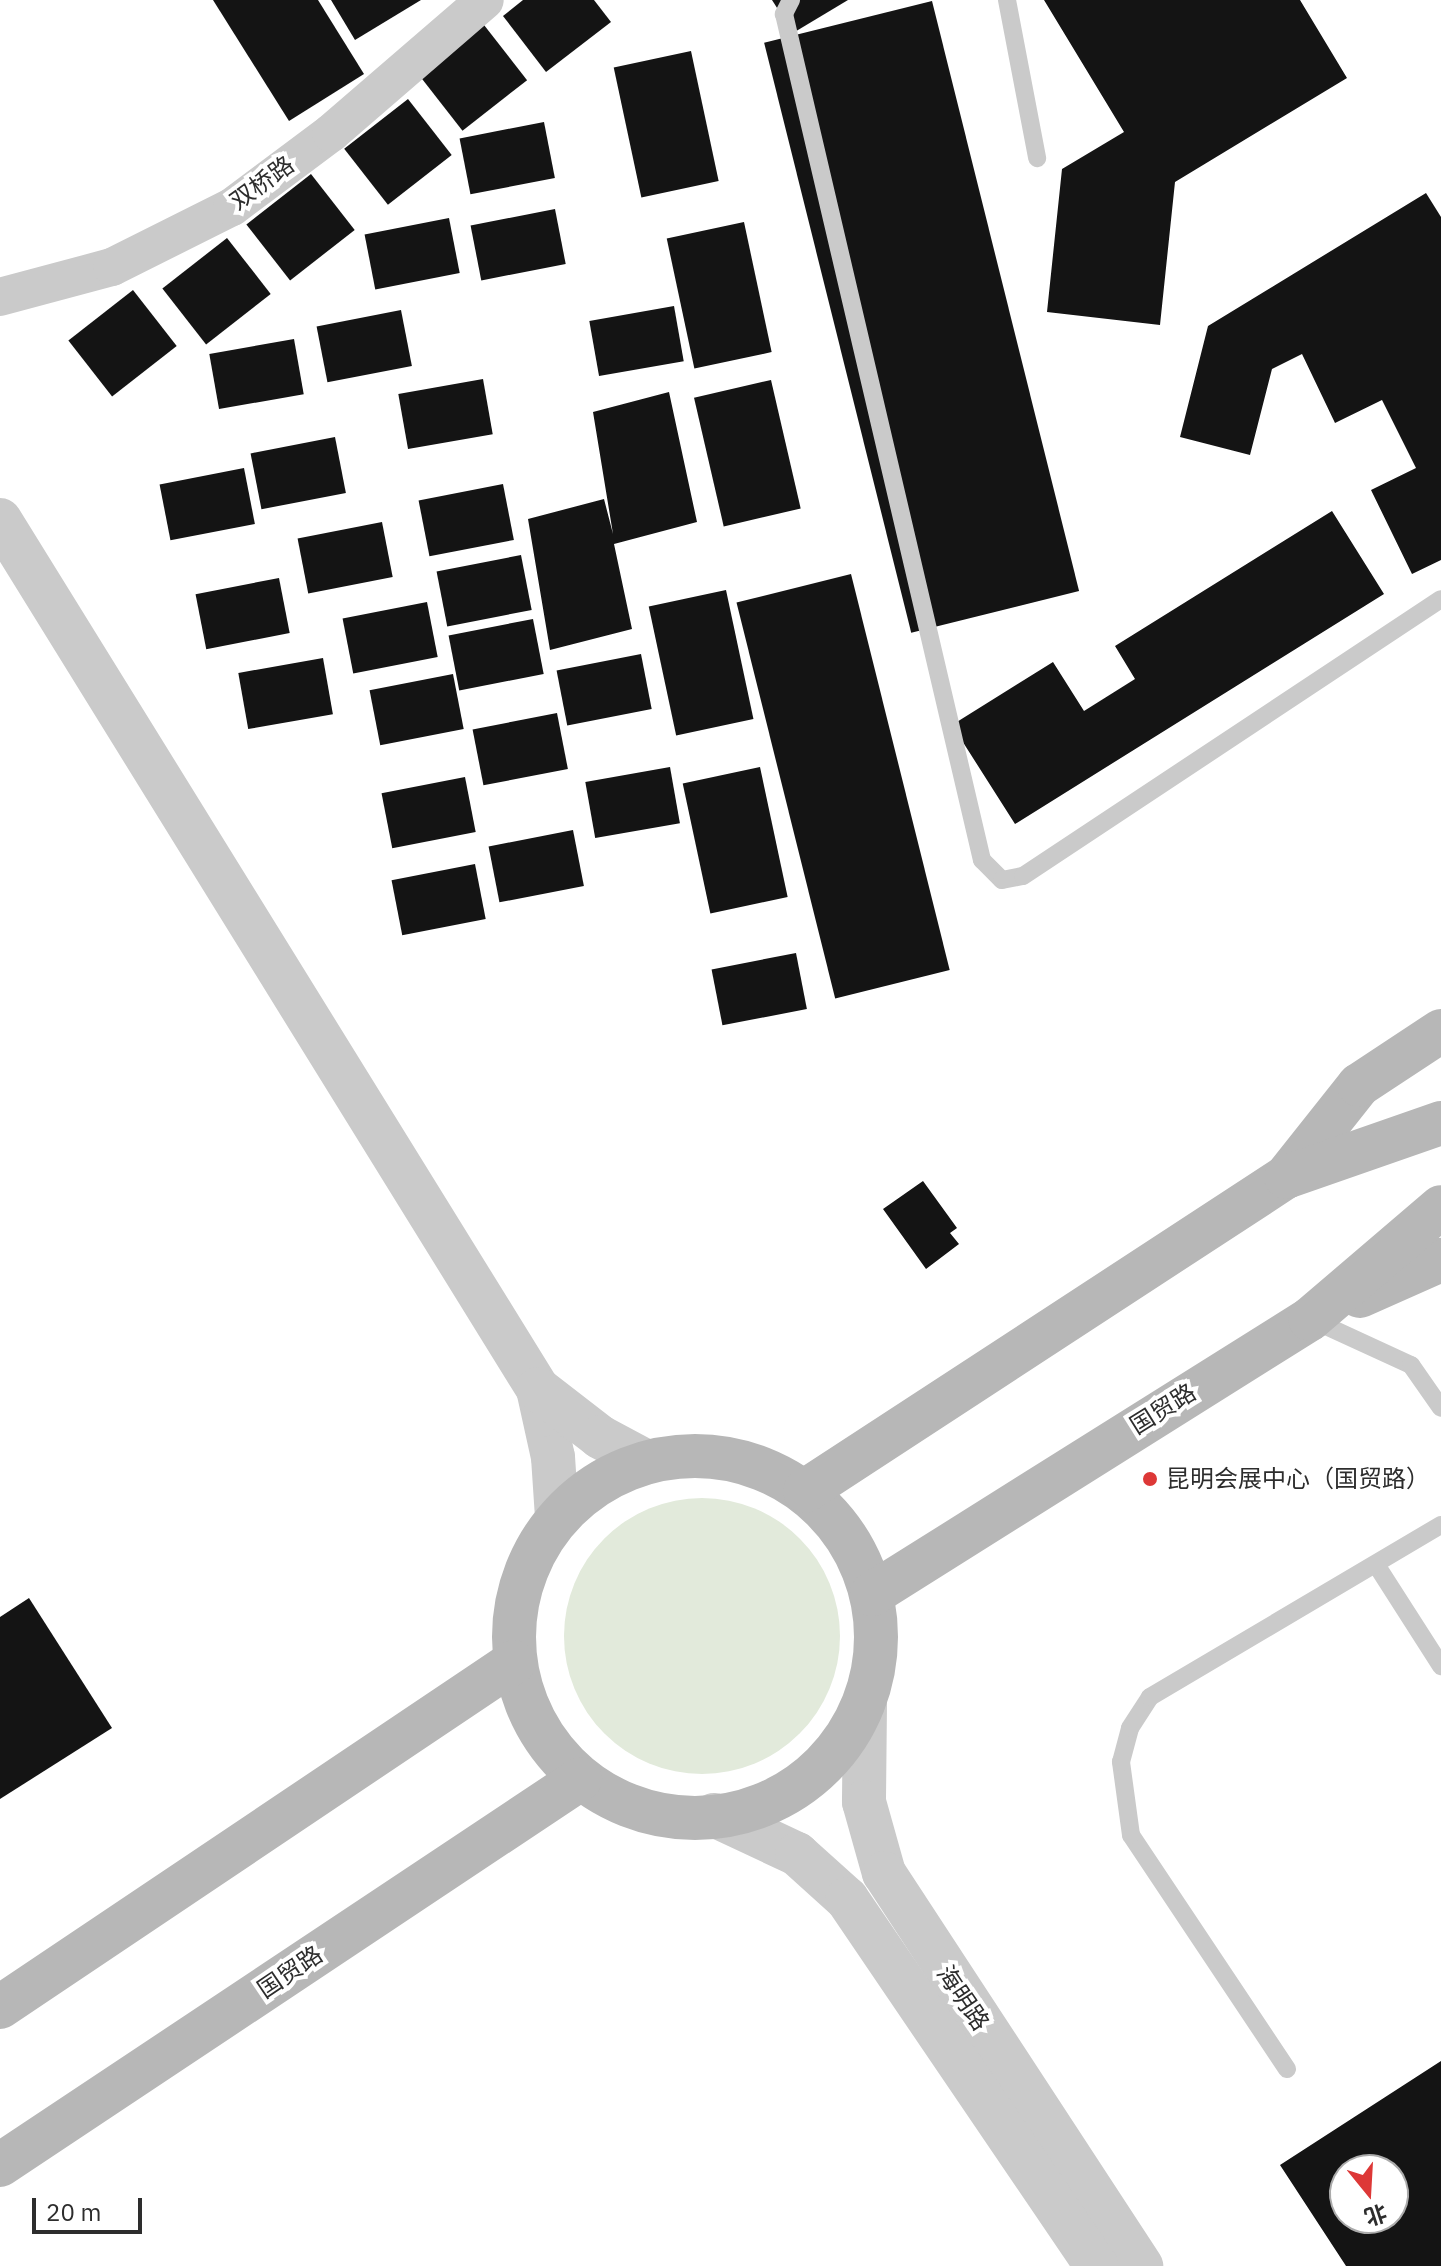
<!DOCTYPE html>
<meta charset="utf-8">
<style>
body{margin:0}
#map{position:relative;width:1441px;height:2266px;overflow:hidden;background:#fff;font-family:"IBM Plex Sans","Noto Sans SC",sans-serif}
div>[style]{position:absolute}
[style*='--x']{left:calc(var(--x)*1px);top:calc(var(--y)*1px);width:calc(var(--w)*1px);rotate:calc(var(--a)*1deg)}
.green>*{inset:0;background:#e2eadb}
.round{border-radius:50%}
.building>*{inset:0;background:#141414;transform-origin:0 0}
.service>*{height:18px;margin:-9px;padding:0 9px;transform-origin:9px;border-radius:9px;background:#cacaca}
.minor>*{height:38px;margin:-19px;padding:0 19px;transform-origin:19px;border-radius:19px;background:#cacaca}
.tertiary>*{height:44px;margin:-22px;padding:0 22px;transform-origin:22px;border-radius:22px;background:#cacaca}
.secondary>*{height:44px;margin:-22px;padding:0 22px;transform-origin:22px;border-radius:22px;background:#b7b7b7}
.secondary>.ring{margin:-22px;padding:0;box-sizing:content-box;background:none;border:44px solid #b7b7b7;border-radius:50%}
.dots>*{width:22px;height:22px;translate:-50% -50%;box-sizing:border-box;border:4px solid #fff;border-radius:50%}
span{translate:-50% -50%;white-space:nowrap;text-align:center;line-height:1.15;-webkit-text-stroke:8px #fff;paint-order:stroke}
.street-label{font-size:24px;color:#2d2d2d}
.poi-label{font-size:24px;color:#2d2d2d}
.left{translate:0 -50%;text-align:left}
.north{position:absolute;left:1329px;top:2154px;width:80px;height:80px;box-sizing:border-box;background:#fff;border:2px solid #ababab;border-radius:50%;rotate:162deg;font-size:22px;font-weight:700;line-height:32px;text-align:center;color:#2d2d2d}
.north::after{content:'';display:block;margin:auto;width:28px;height:36px;background:#dd3837;clip-path:polygon(50% 0,100% 100%,50% 72%,0 100%)}
.scale{position:absolute;left:32px;top:2198px;width:110px;height:36px;box-sizing:border-box;border:4px solid #2d2d2d;border-top:0;padding-left:10px;font-size:24px;line-height:28px;white-space:nowrap;color:#2d2d2d;-webkit-text-stroke:6px #fff;paint-order:stroke}
</style>
<div id="map">
<div class="green">
<div class="round" style="left:564px;top:1498px;width:276px;height:276px"></div>
</div>
<div class="building">
<div style="clip-path:polygon(213px 0,318px 0,364px 74px,289px 121px)"></div>
<div style="clip-path:polygon(331px 0,421px 0,355px 40px)"></div>
<div style="clip-path:polygon(523px 0,594px 0,611px 22px,546px 72px,503px 16px)"></div>
<div style="clip-path:polygon(772px 0,848px 0,793px 33px)"></div>
<div style="clip-path:polygon(1044px 0,1300px 0,1347px 78px,1175px 182px,1160px 325px,1047px 312px,1062px 169px,1124px 132px)"></div>
<div style="left:932px;top:1px;width:608px;height:173px;rotate:76deg"></div>
<div style="left:484px;top:25px;width:70px;height:82px;rotate:52deg"></div>
<div style="left:691px;top:51px;width:133px;height:79px;rotate:78deg"></div>
<div style="left:408px;top:99px;width:71px;height:81px;rotate:52deg"></div>
<div style="left:544px;top:122px;width:57px;height:86px;rotate:79deg"></div>
<div style="left:311px;top:174px;width:71px;height:82px;rotate:52deg"></div>
<div style="clip-path:polygon(1426px 193px,1441px 217px,1441px 560px,1412px 574px,1371px 490px,1416px 468px,1382px 400px,1335px 423px,1302px 354px,1272px 369px,1250px 455px,1180px 437px,1208px 326px)"></div>
<div style="left:555px;top:209px;width:56px;height:86px;rotate:79deg"></div>
<div style="left:449px;top:218px;width:56px;height:86px;rotate:79deg"></div>
<div style="left:744px;top:222px;width:133px;height:79px;rotate:78deg"></div>
<div style="left:227px;top:238px;width:71px;height:82px;rotate:52deg"></div>
<div style="left:133px;top:290px;width:71px;height:82px;rotate:52deg"></div>
<div style="left:674px;top:306px;width:56px;height:86px;rotate:80deg"></div>
<div style="left:401px;top:310px;width:57px;height:86px;rotate:79deg"></div>
<div style="left:294px;top:339px;width:56px;height:86px;rotate:80deg"></div>
<div style="left:483px;top:379px;width:56px;height:86px;rotate:80deg"></div>
<div style="left:771px;top:380px;width:132px;height:79px;rotate:77deg"></div>
<div style="clip-path:polygon(669px 392px,697px 522px,614px 544px,632px 629px,550px 650px,528px 519px,604px 499px,613px 534px,593px 412px)"></div>
<div style="left:335px;top:437px;width:57px;height:86px;rotate:79deg"></div>
<div style="left:244px;top:468px;width:57px;height:86px;rotate:79deg"></div>
<div style="left:503px;top:484px;width:57px;height:86px;rotate:79deg"></div>
<div style="clip-path:polygon(1332px 511px,1384px 594px,1015px 824px,952px 725px,1053px 662px,1084px 711px,1135px 679px,1115px 646px)"></div>
<div style="left:382px;top:522px;width:56px;height:86px;rotate:79deg"></div>
<div style="left:521px;top:555px;width:56px;height:86px;rotate:79deg"></div>
<div style="left:851px;top:574px;width:408px;height:118px;rotate:76deg"></div>
<div style="left:279px;top:578px;width:56px;height:85px;rotate:79deg"></div>
<div style="left:726px;top:590px;width:132px;height:79px;rotate:78deg"></div>
<div style="left:427px;top:602px;width:56px;height:86px;rotate:79deg"></div>
<div style="left:533px;top:619px;width:56px;height:86px;rotate:79deg"></div>
<div style="left:641px;top:654px;width:56px;height:86px;rotate:79deg"></div>
<div style="left:323px;top:658px;width:57px;height:86px;rotate:80deg"></div>
<div style="left:453px;top:674px;width:56px;height:85px;rotate:79deg"></div>
<div style="left:557px;top:713px;width:57px;height:86px;rotate:79deg"></div>
<div style="left:670px;top:767px;width:57px;height:86px;rotate:80deg"></div>
<div style="left:760px;top:767px;width:133px;height:79px;rotate:78deg"></div>
<div style="left:465px;top:777px;width:56px;height:85px;rotate:79deg"></div>
<div style="left:573px;top:830px;width:57px;height:86px;rotate:79deg"></div>
<div style="left:475px;top:864px;width:56px;height:85px;rotate:79deg"></div>
<div style="left:796px;top:953px;width:57px;height:86px;rotate:79deg"></div>
<div style="clip-path:polygon(923px 1181px,957px 1228px,950px 1233px,959px 1244px,926px 1269px,883px 1209px)"></div>
<div style="clip-path:polygon(29px 1598px,112px 1728px,0 1799px,0 1617px)"></div>
<div style="clip-path:polygon(evenodd,1441px 2061px,1441px 2266px,1346px 2266px,1280px 2165px,1441px 2061px,1345px 2170px,1393px 2170px,1393px 2218px,1345px 2218px,1345px 2170px)"></div>
</div>
<div class="service">
<div style="--x:791;--y:0;--w:16;--a:117"></div>
<div style="--x:784;--y:14;--w:869;--a:76.83"></div>
<div style="--x:982;--y:860;--w:28;--a:45"></div>
<div style="--x:1002;--y:880;--w:21;--a:-11"></div>
<div style="--x:1023;--y:876;--w:501;--a:-33.53"></div>
<div style="--x:1007;--y:0;--w:161;--a:79.2"></div>
<div style="--x:1313;--y:1320;--w:108;--a:24.7"></div>
<div style="--x:1411;--y:1365;--w:52;--a:55.1"></div>
<div style="--x:1377;--y:1566;--w:119;--a:57.4"></div>
<div style="--x:1287;--y:2069;--w:281;--a:-123.7"></div>
<div style="--x:1131;--y:1835;--w:74;--a:-97.8"></div>
<div style="--x:1121;--y:1762;--w:35;--a:-75"></div>
<div style="--x:1130;--y:1728;--w:37;--a:-57"></div>
<div style="--x:1150;--y:1697;--w:338;--a:-30.6"></div>
</div>
<div class="minor">
<div style="--x:0;--y:297;--w:116;--a:-15"></div>
<div style="--x:112;--y:267;--w:134;--a:-26.6"></div>
<div style="--x:232;--y:207;--w:124;--a:-36.8"></div>
<div style="--x:331;--y:133;--w:203;--a:-40.8"></div>
</div>
<div class="tertiary">
<div style="--x:0;--y:520;--w:1022;--a:58.24"></div>
<div style="--x:538;--y:1389;--w:70;--a:77.6"></div>
<div style="--x:553;--y:1457;--w:60;--a:86.2"></div>
<div style="--x:538;--y:1389;--w:78;--a:37.7"></div>
<div style="--x:600;--y:1437;--w:53;--a:28"></div>
<div style="--x:865;--y:1703;--w:99;--a:90.6"></div>
<div style="--x:864;--y:1802;--w:74;--a:74.3"></div>
<div style="--x:884;--y:1873;--w:470;--a:56.8"></div>
<div style="--x:714;--y:1815;--w:92;--a:25.2"></div>
<div style="--x:797;--y:1854;--w:67;--a:42"></div>
<div style="--x:847;--y:1899;--w:443;--a:55.8"></div>
</div>
<div class="secondary">
<div style="--x:1286;--y:1177;--w:117;--a:-51.6"></div>
<div style="--x:1359;--y:1085;--w:98;--a:-33.4"></div>
<div style="--x:1360;--y:1296;--w:89;--a:-24"></div>
<div class="ring" style="left:514px;top:1456px;width:318px;height:318px"></div>
<div style="--x:805;--y:1491;--w:574;--a:-33.14"></div>
<div style="--x:1286;--y:1177;--w:164;--a:-19.2"></div>
<div style="--x:872;--y:1594;--w:517;--a:-32.12"></div>
<div style="--x:1310;--y:1319;--w:172;--a:-40.5"></div>
<div style="--x:0;--y:2007;--w:619;--a:-33.87"></div>
<div style="--x:0;--y:2165;--w:697;--a:-33.64"></div>
</div>
<div class="dots">
<div style="left:1150px;top:1479px;background:#dd3837"></div>
</div>
<div class="street-label">
<span style="left:262px;top:183px;rotate:-36deg">双桥路</span>
<span style="left:1163px;top:1409px;rotate:-32deg">国贸路</span>
<span style="left:290px;top:1972px;rotate:-34deg">国贸路</span>
<span style="left:963px;top:1998px;rotate:56deg">海明路</span>
</div>
<div class="poi-label">
<span class="left" style="left:1166px;top:1479px">昆明会展中心（国贸路）</span>
</div>
<div class="north">北</div>
<div class="scale">20 m</div>
</div>
